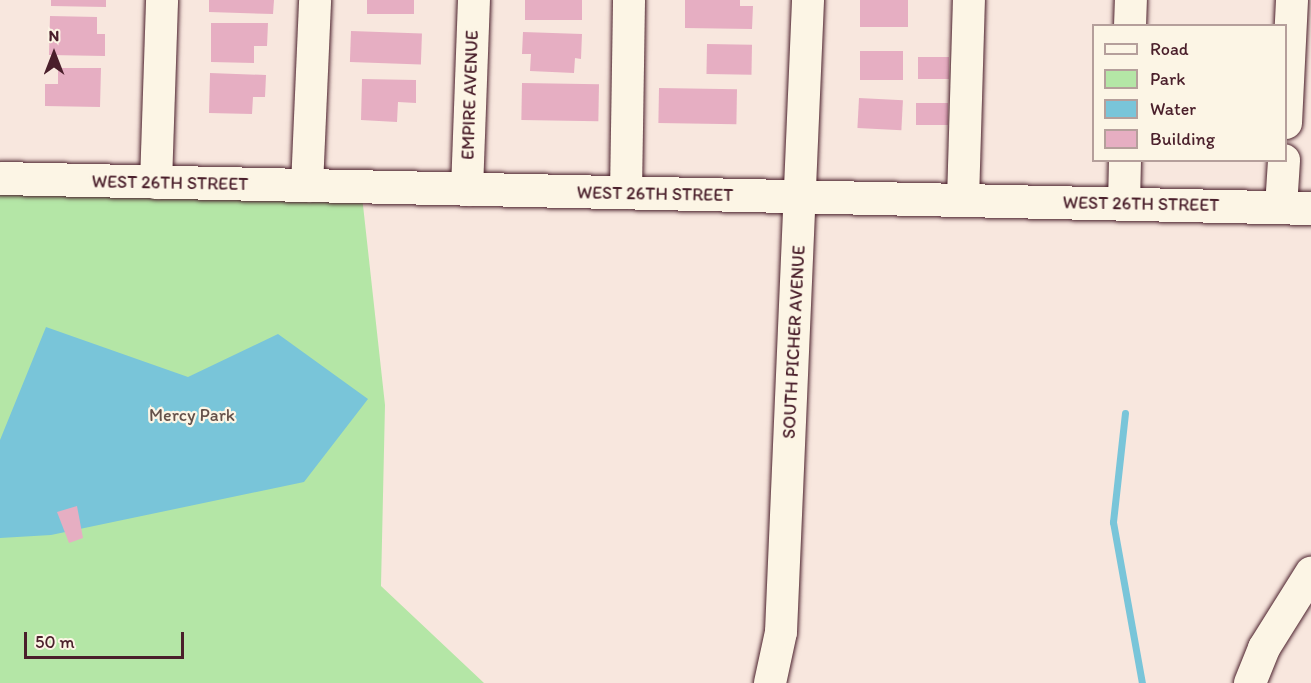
<!DOCTYPE html>
<style>
body{margin:0}
#map{position:relative;width:1311px;height:683px;overflow:hidden;background:#f8e7de;font-family:Itim,sans-serif}
div>[style]{position:absolute}
[style*='--x']{left:calc(var(--x)*1px);top:calc(var(--y)*1px);width:calc(var(--w)*1px);rotate:calc(var(--a)*1deg)}
.green>*{inset:0;background:#b4e6a6}
.water>*{inset:0;background:#79c5d9}
.stream>*{height:7px;margin:-3.5px;padding:0 3.5px;transform-origin:3.5px;border-radius:3.5px;background:#79c5d9}
.building>*{inset:0;background:#e6aec2;transform-origin:0 0}
.roads{filter:drop-shadow(0 0 2px #4a1f2b) drop-shadow(0 0 2px #4a1f2b)}
.minor>*{height:32px;margin:-16px;padding:0 16px;transform-origin:16px;border-radius:16px;background:#fcf5e5}
.major>*{height:33px;margin:-16.5px;padding:0 16.5px;transform-origin:16.5px;border-radius:16.5px;background:#fcf5e5}
span{translate:-50% -50%;white-space:nowrap;text-align:center;line-height:1.15;-webkit-text-stroke:4.5px #fcf5e5;paint-order:stroke}
.street-label{font-size:18px;color:#4a1f2b}
.park-label{font-size:18px;color:#64514a}
.legend{position:absolute;left:1092px;top:24px;width:195px;height:138px;box-sizing:border-box;background:#fcf5e5;border:2px solid #b59f9b;margin:0;padding:8px 10px;list-style:none;font-size:18px;color:#4a1f2b}
.legend li{display:flex;align-items:center;gap:12px;height:30px}
.legend b{width:30px;border:2px solid #b59f9b}
.north{position:absolute;left:24px;top:24px;width:60px;height:60px;-webkit-text-stroke:4px #fcf5e5;paint-order:stroke;rotate:0deg;font-size:16px;font-weight:700;line-height:24px;text-align:center;color:#4a1f2b}
.north::after{content:'';display:block;margin:auto;width:21px;height:27px;background:#4a1f2b;clip-path:polygon(50% 0,100% 100%,50% 72%,0 100%)}
.scale{position:absolute;left:24px;top:632px;width:160px;height:27px;box-sizing:border-box;border:3px solid #4a1f2b;border-top:0;padding-left:8px;font-size:18px;line-height:21px;white-space:nowrap;color:#4a1f2b;-webkit-text-stroke:4px #fcf5e5;paint-order:stroke}
</style>
<div id="map">
<div class="green">
<div style="clip-path:polygon(0 177px,361px 187px,385px 405px,381px 586px,484px 683px,0 683px)"></div>
</div>
<div class="water">
<div style="clip-path:polygon(46px 327px,188px 377px,278px 334px,368px 399px,304px 482px,51px 535px,0 538px,0 440px)"></div>
</div>
<div class="stream">
<div style="--x:1125;--y:413;--w:110;--a:96.3"></div>
<div style="--x:1113;--y:522;--w:164;--a:79.8"></div>
</div>
<div class="building">
<div style="clip-path:polygon(51px 0,106px 0,106px 7px,51px 6px)"></div>
<div style="clip-path:polygon(209px 0,274px 0,273px 14px,209px 12px)"></div>
<div style="left:367px;top:0;width:47px;height:14px"></div>
<div style="left:525px;top:0;width:57px;height:20px"></div>
<div style="clip-path:polygon(685px 0,740px 0,740px 6px,753px 6px,752px 29px,685px 28px)"></div>
<div style="left:860px;top:0;width:48px;height:27px"></div>
<div style="clip-path:polygon(50px 16px,97px 17px,97px 34px,105px 34px,105px 56px,49px 55px)"></div>
<div style="clip-path:polygon(211px 23px,268px 23px,267px 46px,254px 46px,254px 63px,211px 62px)"></div>
<div style="left:351px;top:31px;width:71px;height:31px;rotate:2deg"></div>
<div style="clip-path:polygon(523px 32px,582px 34px,581px 59px,575px 58px,574px 73px,530px 71px,531px 54px,522px 54px)"></div>
<div style="left:707px;top:44px;width:45px;height:30px;rotate:1deg"></div>
<div style="left:860px;top:51px;width:43px;height:29px"></div>
<div style="left:918px;top:57px;width:31px;height:22px"></div>
<div style="clip-path:polygon(58px 68px,101px 68px,100px 107px,45px 106px,45px 84px,58px 84px)"></div>
<div style="clip-path:polygon(210px 73px,266px 75px,265px 97px,253px 97px,252px 114px,209px 113px)"></div>
<div style="clip-path:polygon(362px 79px,416px 80px,416px 103px,398px 102px,397px 122px,361px 120px)"></div>
<div style="left:522px;top:83px;width:77px;height:37px;rotate:1deg"></div>
<div style="left:659px;top:88px;width:78px;height:35px;rotate:1deg"></div>
<div style="left:859px;top:98px;width:44px;height:30px;rotate:3deg"></div>
<div style="left:916px;top:103px;width:32px;height:22px"></div>
<div style="clip-path:polygon(77px 506px,83px 538px,69px 543px,57px 512px)"></div>
</div>
<div class="roads">
<div class="minor">
<div style="--x:1130;--y:26;--w:26;--a:-88"></div>
<div style="--x:1286;--y:123;--w:123;--a:-87.2"></div>
<div style="--x:156;--y:183;--w:183;--a:-88.1"></div>
<div style="--x:307;--y:186;--w:186;--a:-87.5"></div>
<div style="--x:467;--y:190;--w:190;--a:-87.9"></div>
<div style="--x:626;--y:193;--w:193;--a:-89.1"></div>
<div style="--x:963;--y:200;--w:200;--a:-88.3"></div>
<div style="--x:1124;--y:204;--w:44;--a:-88.7"></div>
<div style="--x:1281;--y:207;--w:47;--a:-86.3"></div>
<div style="--x:770;--y:683;--w:52;--a:-77.8"></div>
<div style="--x:781;--y:632;--w:633;--a:-87.55"></div>
<div style="--x:1250;--y:683;--w:38;--a:-68"></div>
<div style="--x:1264;--y:648;--w:89;--a:-57.9"></div>
</div>
<div class="major">
<div style="--x:0;--y:178;--w:1311;--a:1.31"></div>
</div>
</div>
<div class="street-label">
<span style="left:470px;top:95px;rotate:-88deg">EMPIRE AVENUE</span>
<span style="left:170px;top:183px;rotate:1deg">WEST 26TH STREET</span>
<span style="left:655px;top:194px;rotate:1deg">WEST 26TH STREET</span>
<span style="left:1141px;top:204px;rotate:1deg">WEST 26TH STREET</span>
<span style="left:794px;top:342px;rotate:-87deg">SOUTH PICHER AVENUE</span>
</div>
<div class="park-label">
<span style="left:192px;top:415px">Mercy Park</span>
</div>
<ul class="legend">
<li><b style="height:8px;background:#fcf5e5"></b>Road</li>
<li><b style="height:16px;background:#b4e6a6"></b>Park</li>
<li><b style="height:16px;background:#79c5d9"></b>Water</li>
<li><b style="height:16px;background:#e6aec2"></b>Building</li>
</ul>
<div class="north">N</div>
<div class="scale">50 m</div>
</div>
